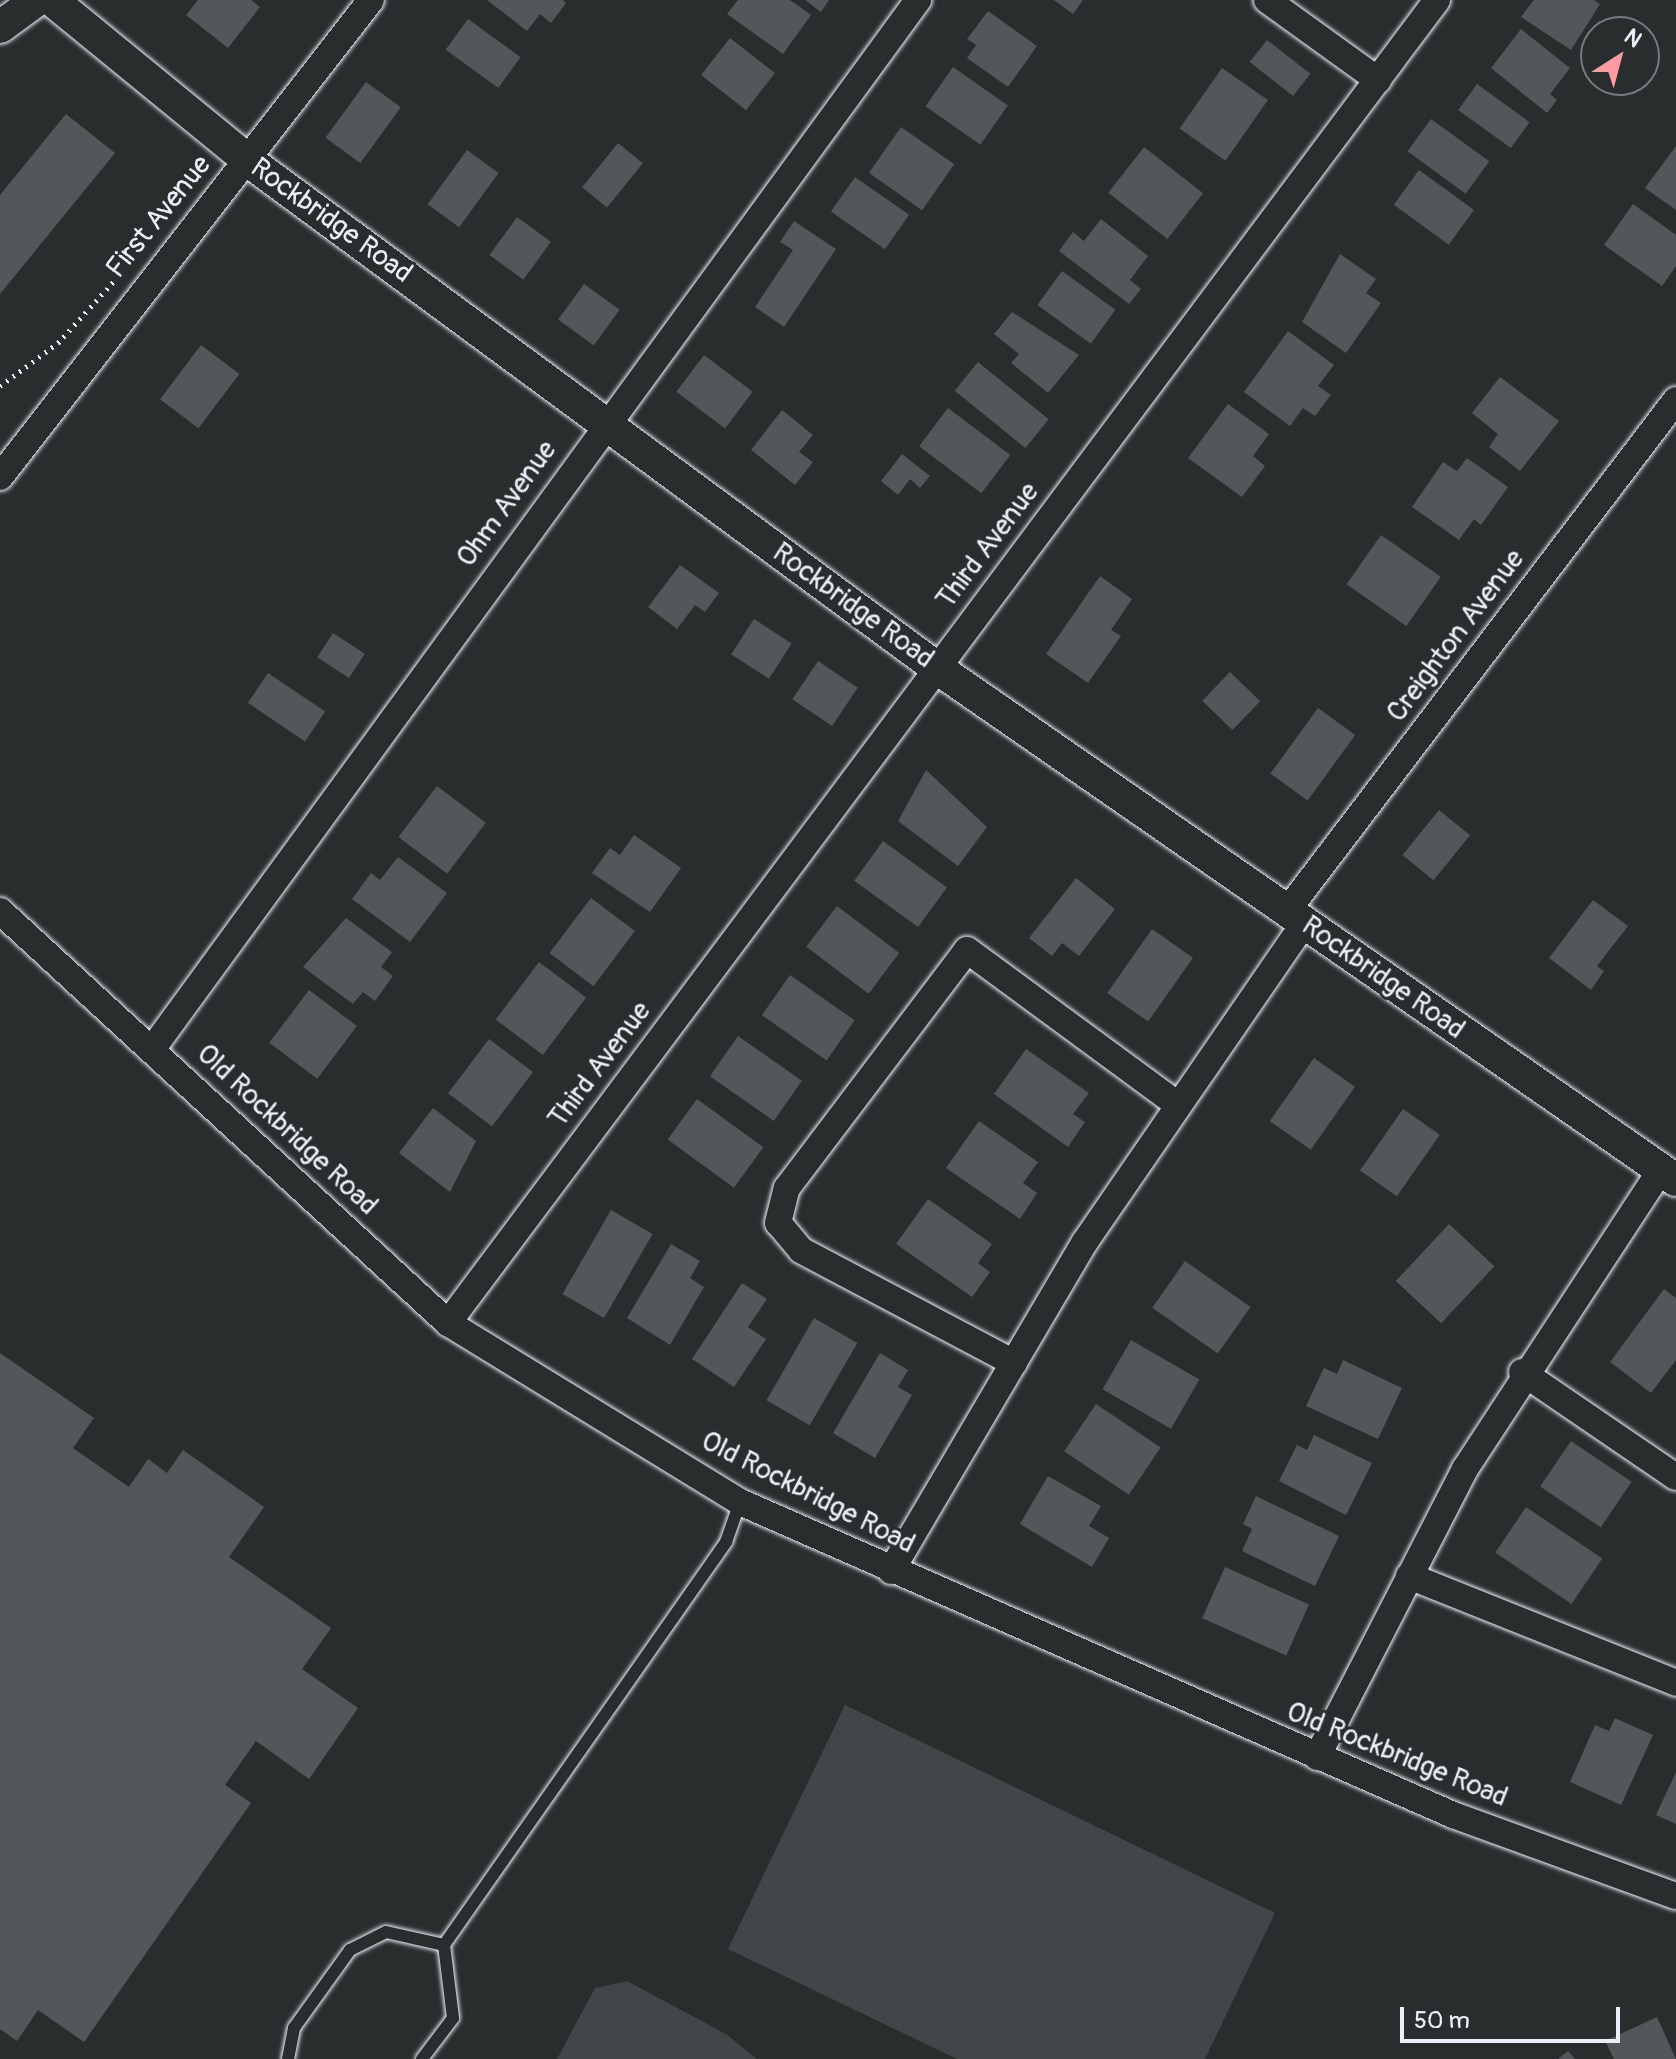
<!DOCTYPE html>
<style>
body{margin:0}
#map{position:relative;width:1676px;height:2059px;overflow:hidden;background:#2a2d2e;font-family:Pangolin,sans-serif}
div>[style]{position:absolute}
[style*='--x']{left:calc(var(--x)*1px);top:calc(var(--y)*1px);width:calc(var(--w)*1px);rotate:calc(var(--a)*1deg)}
.green>*{inset:0;background:#424648}
.building>*{inset:0;background:#535759;transform-origin:0 0}
.path>*{height:5px;margin-top:-2.5px;transform-origin:0;background:repeating-linear-gradient(90deg,#e8f1f8 0 2px,transparent 0 8px)}
.roads{filter:drop-shadow(0 0 2px #e8f1f8) drop-shadow(0 0 2px #e8f1f8)}
.service>*{height:12px;margin:-6px;padding:0 6px;transform-origin:6px;border-radius:6px;background:#2a2d2e}
.minor>*{height:26px;margin:-13px;padding:0 13px;transform-origin:13px;border-radius:13px;background:#2a2d2e}
.tertiary>*{height:32px;margin:-16px;padding:0 16px;transform-origin:16px;border-radius:16px;background:#2a2d2e}
span{translate:-50% -50%;white-space:nowrap;text-align:center;line-height:1.15;-webkit-text-stroke:6px #2a2d2e;paint-order:stroke}
.street-label{font-size:28px;color:#e8f1f8}
.north{position:absolute;left:1580px;top:16px;width:80px;height:80px;box-sizing:border-box;background:#2a2d2e;border:2px solid #767b7f;border-radius:50%;rotate:36deg;font-size:22px;font-weight:700;line-height:32px;text-align:center;color:#e8f1f8}
.north::after{content:'';display:block;margin:auto;width:28px;height:36px;background:#ff9aa2;clip-path:polygon(50% 0,100% 100%,50% 72%,0 100%)}
.scale{position:absolute;left:1400px;top:2007px;width:220px;height:36px;box-sizing:border-box;border:4px solid #e8f1f8;border-top:0;padding-left:10px;font-size:24px;line-height:28px;white-space:nowrap;color:#e8f1f8;-webkit-text-stroke:6px #2a2d2e;paint-order:stroke}
</style>
<div id="map">
<div class="green">
<div style="clip-path:polygon(845px 1705px,1275px 1913px,1205px 2059px,957px 2059px,728px 1949px)"></div>
<div style="clip-path:polygon(627px 1981px,726px 2034px,757px 2059px,557px 2059px,595px 1988px)"></div>
</div>
<div class="building">
<div style="clip-path:polygon(198px 0,251px 0,260px 7px,228px 48px,186px 15px)"></div>
<div style="clip-path:polygon(487px 0,563px 0,566px 3px,551px 23px,540px 14px,527px 31px)"></div>
<div style="clip-path:polygon(738px 0,790px 0,811px 15px,783px 54px,727px 14px)"></div>
<div style="clip-path:polygon(805px 0,829px 0,821px 12px)"></div>
<div style="clip-path:polygon(1054px 0,1083px 0,1073px 14px)"></div>
<div style="clip-path:polygon(1534px 0,1594px 0,1600px 4px,1571px 50px,1521px 17px)"></div>
<div style="clip-path:polygon(988px 11px,1037px 46px,1008px 87px,967px 58px,976px 45px,967px 39px)"></div>
<div style="left:468px;top:19px;width:65px;height:38px;rotate:36deg"></div>
<div style="clip-path:polygon(1521px 29px,1570px 68px,1550px 94px,1557px 100px,1547px 113px,1491px 68px)"></div>
<div style="left:730px;top:38px;width:57px;height:47px;rotate:38deg"></div>
<div style="left:1267px;top:40px;width:55px;height:28px;rotate:38deg"></div>
<div style="left:953px;top:67px;width:67px;height:48px;rotate:35deg"></div>
<div style="left:1222px;top:68px;width:56px;height:74px;rotate:35deg"></div>
<div style="left:366px;top:82px;width:43px;height:69px;rotate:36deg"></div>
<div style="left:1477px;top:84px;width:65px;height:32px;rotate:36deg"></div>
<div style="clip-path:polygon(66px 114px,115px 153px,0 294px,0 195px)"></div>
<div style="left:1431px;top:119px;width:72px;height:40px;rotate:36deg"></div>
<div style="left:901px;top:127px;width:65px;height:56px;rotate:35deg"></div>
<div style="left:618px;top:143px;width:32px;height:57px;rotate:39deg"></div>
<div style="clip-path:polygon(1676px 146px,1676px 210px,1645px 188px)"></div>
<div style="left:1144px;top:147px;width:75px;height:58px;rotate:38deg"></div>
<div style="left:467px;top:150px;width:39px;height:67px;rotate:36deg"></div>
<div style="left:1419px;top:170px;width:68px;height:43px;rotate:36deg"></div>
<div style="left:855px;top:177px;width:66px;height:42px;rotate:35deg"></div>
<div style="clip-path:polygon(1633px 204px,1676px 235px,1676px 266px,1662px 286px,1604px 245px)"></div>
<div style="left:517px;top:217px;width:42px;height:47px;rotate:36deg"></div>
<div style="clip-path:polygon(1101px 219px,1148px 256px,1130px 280px,1141px 289px,1129px 304px,1059px 251px,1073px 232px,1084px 241px)"></div>
<div style="clip-path:polygon(794px 221px,836px 249px,784px 327px,755px 307px,793px 250px,780px 242px)"></div>
<div style="clip-path:polygon(1340px 254px,1376px 279px,1366px 293px,1381px 303px,1346px 353px,1302px 322px)"></div>
<div style="left:1062px;top:271px;width:66px;height:42px;rotate:36deg"></div>
<div style="left:584px;top:284px;width:44px;height:44px;rotate:36deg"></div>
<div style="clip-path:polygon(1012px 312px,1079px 355px,1048px 393px,1011px 363px,1019px 354px,994px 334px)"></div>
<div style="clip-path:polygon(1288px 331px,1334px 365px,1318px 386px,1331px 395px,1315px 416px,1303px 408px,1290px 426px,1244px 392px)"></div>
<div style="left:201px;top:345px;width:48px;height:68px;rotate:37deg"></div>
<div style="left:704px;top:355px;width:61px;height:46px;rotate:37deg"></div>
<div style="left:978px;top:362px;width:91px;height:37px;rotate:39deg"></div>
<div style="clip-path:polygon(1500px 377px,1559px 421px,1520px 471px,1489px 447px,1498px 434px,1472px 413px)"></div>
<div style="clip-path:polygon(1228px 404px,1269px 434px,1253px 456px,1265px 466px,1242px 497px,1188px 458px)"></div>
<div style="left:948px;top:408px;width:78px;height:48px;rotate:37deg"></div>
<div style="clip-path:polygon(782px 410px,813px 435px,799px 452px,813px 462px,795px 485px,751px 450px)"></div>
<div style="clip-path:polygon(902px 454px,930px 476px,920px 488px,910px 479px,898px 495px,881px 481px)"></div>
<div style="clip-path:polygon(1467px 458px,1508px 487px,1481px 525px,1474px 519px,1459px 540px,1412px 507px,1443px 462px,1457px 471px)"></div>
<div style="left:1381px;top:535px;width:73px;height:60px;rotate:35deg"></div>
<div style="clip-path:polygon(680px 565px,719px 593px,705px 612px,695px 605px,677px 629px,648px 607px)"></div>
<div style="clip-path:polygon(1100px 576px,1132px 599px,1111px 630px,1121px 636px,1088px 683px,1046px 654px)"></div>
<div style="left:754px;top:619px;width:45px;height:42px;rotate:33deg"></div>
<div style="left:333px;top:633px;width:38px;height:29px;rotate:33deg"></div>
<div style="left:818px;top:661px;width:48px;height:46px;rotate:34deg"></div>
<div style="left:1230px;top:672px;width:42px;height:40px;rotate:44deg"></div>
<div style="left:268px;top:673px;width:69px;height:36px;rotate:34deg"></div>
<div style="left:1318px;top:708px;width:46px;height:81px;rotate:36deg"></div>
<div style="clip-path:polygon(926px 770px,987px 827px,958px 866px,898px 821px)"></div>
<div style="left:437px;top:786px;width:61px;height:64px;rotate:37deg"></div>
<div style="left:1439px;top:810px;width:40px;height:58px;rotate:39deg"></div>
<div style="clip-path:polygon(634px 835px,681px 868px,650px 912px,592px 873px,610px 848px,620px 855px)"></div>
<div style="left:883px;top:841px;width:79px;height:49px;rotate:36deg"></div>
<div style="clip-path:polygon(398px 857px,447px 893px,410px 942px,352px 899px,371px 873px,380px 880px)"></div>
<div style="clip-path:polygon(1076px 878px,1115px 909px,1079px 956px,1062px 943px,1052px 956px,1029px 938px)"></div>
<div style="left:591px;top:898px;width:55px;height:69px;rotate:37deg"></div>
<div style="clip-path:polygon(1593px 900px,1628px 926px,1597px 966px,1604px 971px,1591px 990px,1549px 958px)"></div>
<div style="left:837px;top:906px;width:78px;height:51px;rotate:37deg"></div>
<div style="clip-path:polygon(346px 918px,392px 952px,381px 967px,393px 976px,375px 1001px,363px 992px,353px 1004px,303px 967px)"></div>
<div style="left:1152px;top:929px;width:50px;height:78px;rotate:35deg"></div>
<div style="left:539px;top:962px;width:59px;height:72px;rotate:37deg"></div>
<div style="left:790px;top:975px;width:79px;height:49px;rotate:35deg"></div>
<div style="left:309px;top:990px;width:60px;height:66px;rotate:37deg"></div>
<div style="left:738px;top:1036px;width:78px;height:49px;rotate:35deg"></div>
<div style="left:489px;top:1039px;width:55px;height:68px;rotate:37deg"></div>
<div style="clip-path:polygon(1026px 1049px,1089px 1093px,1073px 1114px,1085px 1122px,1068px 1147px,994px 1094px)"></div>
<div style="left:1314px;top:1058px;width:50px;height:77px;rotate:35deg"></div>
<div style="left:697px;top:1099px;width:82px;height:50px;rotate:36deg"></div>
<div style="clip-path:polygon(433px 1108px,476px 1141px,450px 1192px,399px 1153px)"></div>
<div style="left:1403px;top:1109px;width:45px;height:75px;rotate:35deg"></div>
<div style="clip-path:polygon(979px 1121px,1038px 1162px,1023px 1183px,1037px 1193px,1020px 1219px,946px 1168px)"></div>
<div style="clip-path:polygon(928px 1199px,992px 1244px,978px 1263px,990px 1272px,972px 1297px,896px 1244px)"></div>
<div style="left:611px;top:1210px;width:48px;height:97px;rotate:30deg"></div>
<div style="left:1449px;top:1224px;width:62px;height:78px;rotate:43deg"></div>
<div style="clip-path:polygon(671px 1244px,700px 1261px,690px 1278px,704px 1287px,670px 1345px,627px 1318px)"></div>
<div style="left:1185px;top:1261px;width:80px;height:57px;rotate:35deg"></div>
<div style="clip-path:polygon(742px 1283px,767px 1299px,748px 1327px,766px 1339px,734px 1387px,692px 1359px)"></div>
<div style="clip-path:polygon(1664px 1289px,1676px 1298px,1676px 1360px,1651px 1393px,1610px 1362px)"></div>
<div style="left:814px;top:1318px;width:50px;height:95px;rotate:30deg"></div>
<div style="left:1131px;top:1340px;width:79px;height:57px;rotate:30deg"></div>
<div style="clip-path:polygon(0 1353px,94px 1418px,73px 1448px,129px 1487px,148px 1459px,167px 1473px,183px 1450px,264px 1507px,229px 1557px,331px 1628px,302px 1669px,358px 1708px,309px 1779px,256px 1741px,225px 1785px,251px 1803px,84px 2042px,38px 2010px,17px 2041px,0 2029px)"></div>
<div style="clip-path:polygon(880px 1353px,908px 1370px,898px 1387px,912px 1395px,875px 1458px,833px 1433px)"></div>
<div style="clip-path:polygon(1343px 1360px,1402px 1388px,1378px 1439px,1306px 1406px,1324px 1368px,1337px 1374px)"></div>
<div style="left:1096px;top:1404px;width:78px;height:57px;rotate:34deg"></div>
<div style="clip-path:polygon(1314px 1435px,1372px 1463px,1346px 1515px,1279px 1481px,1297px 1445px,1307px 1450px)"></div>
<div style="left:1571px;top:1441px;width:73px;height:55px;rotate:34deg"></div>
<div style="clip-path:polygon(1048px 1476px,1101px 1506px,1089px 1526px,1109px 1538px,1092px 1567px,1020px 1524px)"></div>
<div style="clip-path:polygon(1256px 1496px,1339px 1536px,1315px 1586px,1242px 1551px,1252px 1529px,1243px 1524px)"></div>
<div style="left:1526px;top:1507px;width:92px;height:55px;rotate:34deg"></div>
<div style="left:1225px;top:1567px;width:92px;height:56px;rotate:24deg"></div>
<div style="clip-path:polygon(1615px 1718px,1653px 1735px,1621px 1805px,1570px 1782px,1595px 1725px,1609px 1731px)"></div>
<div style="clip-path:polygon(1676px 1772px,1676px 1824px,1656px 1815px)"></div>
<div style="clip-path:polygon(1657px 2017px,1676px 2059px,1614px 2059px,1605px 2041px)"></div>
<div style="clip-path:polygon(1568px 2051px,1575px 2059px,1558px 2059px)"></div>
</div>
<div class="path">
<div style="--x:0;--y:386;--w:72;--a:-36.6"></div>
<div style="--x:58;--y:343;--w:85;--a:-47.9"></div>
</div>
<div class="roads">
<div class="service">
<div style="--x:288;--y:2059;--w:32;--a:-79"></div>
<div style="--x:294;--y:2028;--w:96;--a:-54.3"></div>
<div style="--x:350;--y:1950;--w:40;--a:-26.6"></div>
<div style="--x:386;--y:1932;--w:59;--a:12.6"></div>
<div style="--x:422;--y:2059;--w:51;--a:-52.9"></div>
<div style="--x:453;--y:2018;--w:74;--a:-97"></div>
<div style="--x:444;--y:1945;--w:492;--a:-55"></div>
<div style="--x:726;--y:1542;--w:42;--a:-70.7"></div>
</div>
<div class="minor">
<div style="--x:1267;--y:0;--w:137;--a:35.8"></div>
<div style="--x:0;--y:477;--w:604;--a:-52.13"></div>
<div style="--x:0;--y:911;--w:609;--a:42.6"></div>
<div style="--x:448;--y:1323;--w:342;--a:31.5"></div>
<div style="--x:740;--y:1502;--w:779;--a:23.7"></div>
<div style="--x:1453;--y:1815;--w:237;--a:20"></div>
<div style="--x:1287;--y:911;--w:642;--a:-52.72"></div>
<div style="--x:153;--y:1048;--w:1298;--a:-53.87"></div>
<div style="--x:448;--y:1323;--w:1652;--a:-53.22"></div>
<div style="--x:1014;--y:1363;--w:241;--a:-152.1"></div>
<div style="--x:801;--y:1250;--w:35;--a:-130"></div>
<div style="--x:778;--y:1223;--w:36;--a:-76"></div>
<div style="--x:787;--y:1188;--w:298;--a:-52.9"></div>
<div style="--x:967;--y:950;--w:262;--a:36.3"></div>
<div style="--x:1522;--y:1372;--w:186;--a:34.3"></div>
<div style="--x:891;--y:1571;--w:382;--a:-59.5"></div>
<div style="--x:1085;--y:1242;--w:387;--a:-55.5"></div>
<div style="--x:1409;--y:1576;--w:288;--a:21.8"></div>
<div style="--x:1317;--y:1757;--w:324;--a:-62.8"></div>
<div style="--x:1465;--y:1469;--w:358;--a:-56.8"></div>
</div>
<div class="tertiary">
<div style="--x:52;--y:0;--w:251;--a:39.3"></div>
<div style="--x:246;--y:159;--w:858;--a:36.38"></div>
<div style="--x:937;--y:668;--w:899;--a:34.72"></div>
<div style="--x:0;--y:27;--w:46;--a:-36.1"></div>
</div>
</div>
<div class="street-label">
<span style="left:159px;top:217px;rotate:-51deg">First Avenue</span>
<span style="left:331px;top:221px;rotate:36deg">Rockbridge Road</span>
<span style="left:507px;top:504px;rotate:-54deg">Ohm Avenue</span>
<span style="left:988px;top:546px;rotate:-53deg">Third Avenue</span>
<span style="left:853px;top:606px;rotate:36deg">Rockbridge Road</span>
<span style="left:1456px;top:636px;rotate:-53deg">Creighton Avenue</span>
<span style="left:1383px;top:978px;rotate:35deg">Rockbridge Road</span>
<span style="left:600px;top:1065px;rotate:-53deg">Third Avenue</span>
<span style="left:287px;top:1130px;rotate:43deg">Old Rockbridge Road</span>
<span style="left:808px;top:1493px;rotate:27deg">Old Rockbridge Road</span>
<span style="left:1397px;top:1755px;rotate:22deg">Old Rockbridge Road</span>
</div>
<div class="north">N</div>
<div class="scale">50 m</div>
</div>
